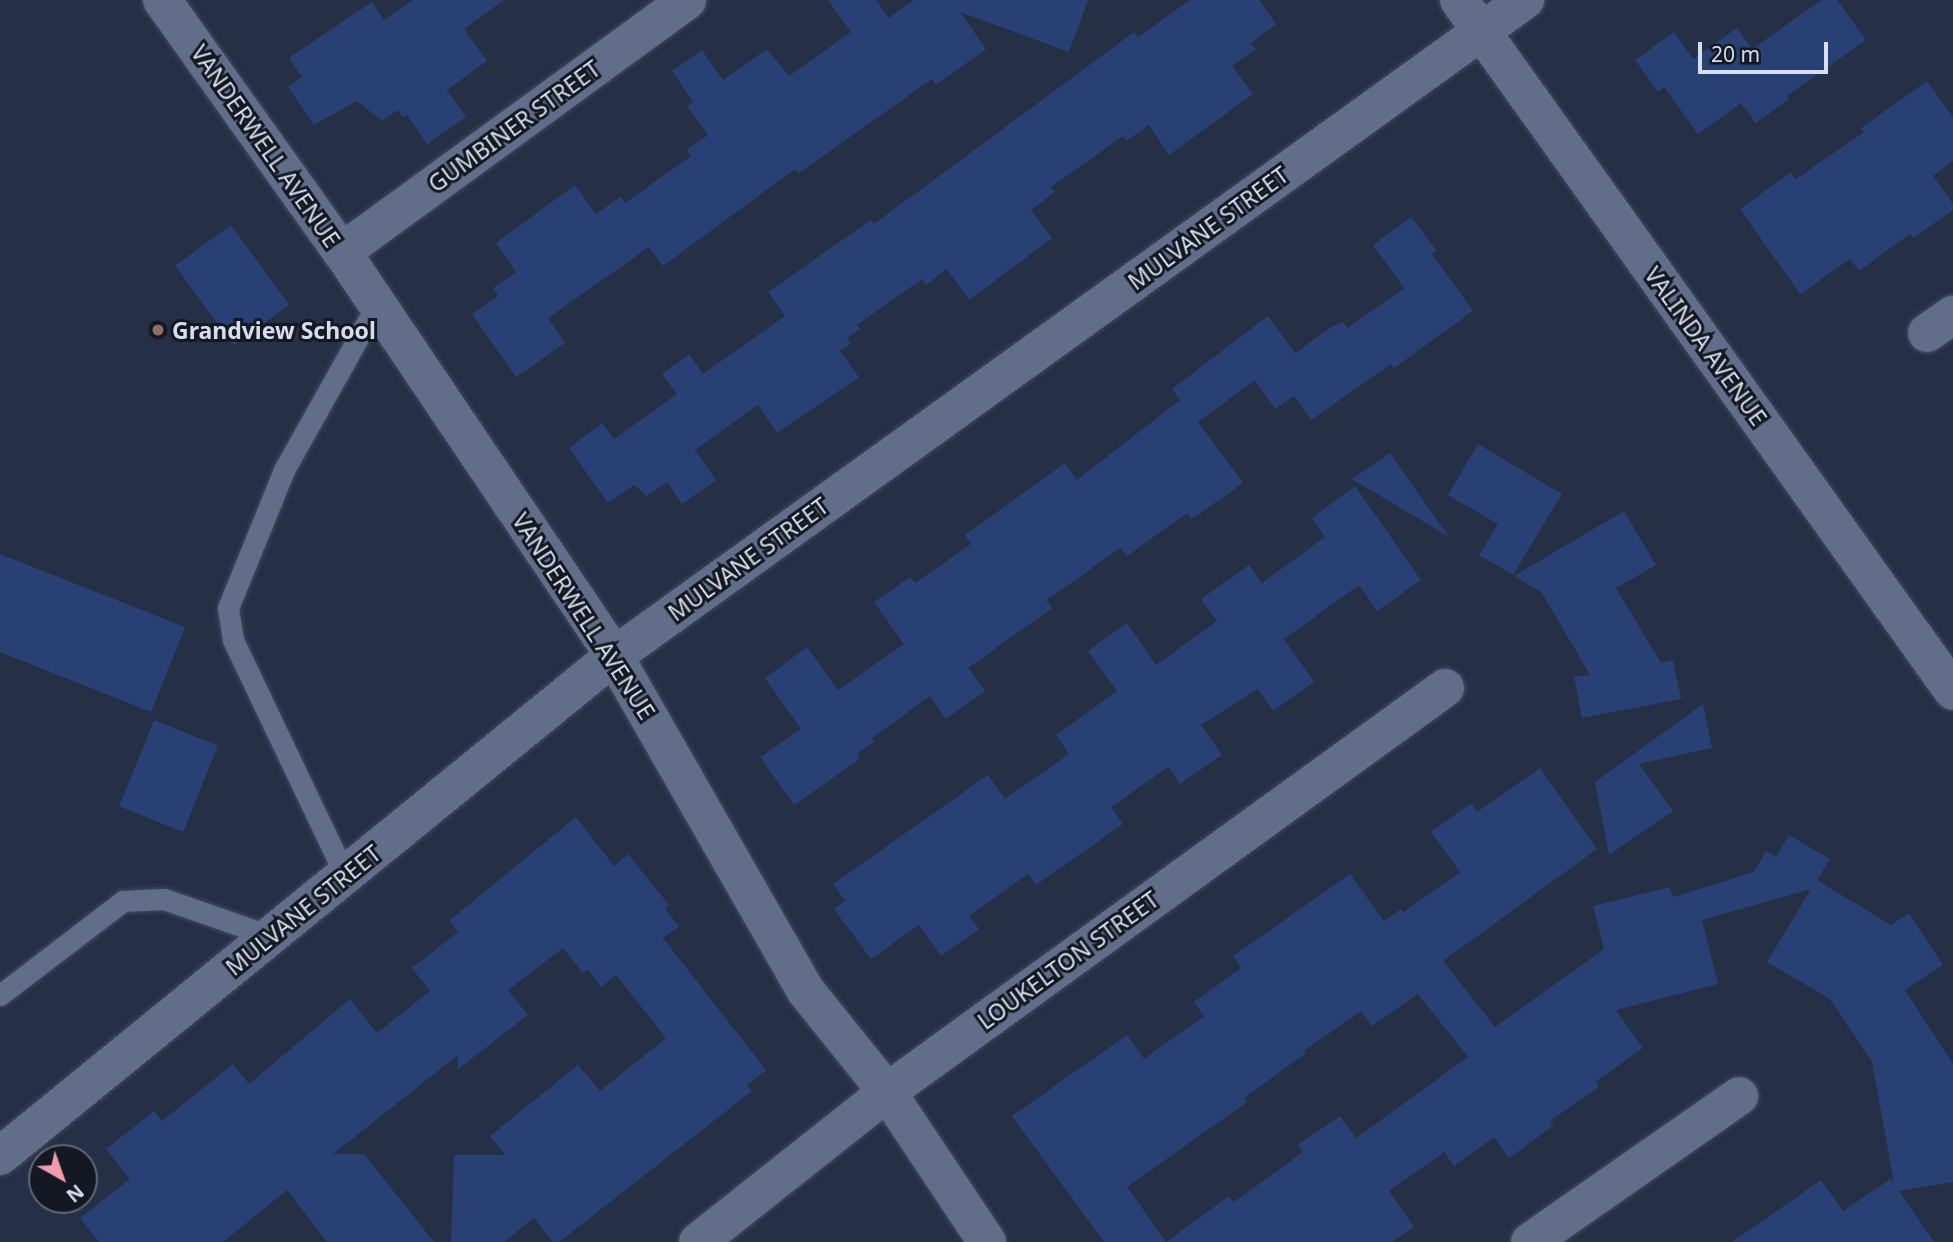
<!DOCTYPE html>
<style>
body{margin:0}
#map{position:relative;width:1953px;height:1242px;overflow:hidden;background:#252f46;font-family:"Noto Sans",sans-serif}
div>[style]{position:absolute}
[style*='--x']{left:calc(var(--x)*1px);top:calc(var(--y)*1px);width:calc(var(--w)*1px);rotate:calc(var(--a)*1deg)}
.building>*{inset:0;background:#294075;transform-origin:0 0}
.roads{filter:drop-shadow(0 0 2px #424a5e) drop-shadow(0 0 2px #424a5e)}
.service>*{height:21px;margin:-10.5px;padding:0 10.5px;transform-origin:10.5px;border-radius:10.5px;background:#626e89}
.minor>*{height:38px;margin:-19px;padding:0 19px;transform-origin:19px;border-radius:19px;background:#626e89}
.secondary>*{height:38px;margin:-19px;padding:0 19px;transform-origin:19px;border-radius:19px;background:#626e89}
.dots>*{width:19px;height:19px;translate:-50% -50%;box-sizing:border-box;border:4px solid #131822;border-radius:50%}
span{translate:-50% -50%;white-space:nowrap;text-align:center;line-height:1.15;-webkit-text-stroke:6px #131822;paint-order:stroke}
.street-label{font-size:23px;color:#d6dded}
.poi-label{font-size:23px;color:#d6dded;font-weight:700}
.left{translate:0 -50%;text-align:left}
.north{position:absolute;left:28px;top:1144px;width:70px;height:70px;box-sizing:border-box;background:#131822;border:2px solid #616773;border-radius:50%;rotate:140deg;font-size:19px;font-weight:700;line-height:28px;text-align:center;color:#d6dded}
.north::after{content:'';display:block;margin:auto;width:24px;height:32px;background:#f29aae;clip-path:polygon(50% 0,100% 100%,50% 72%,0 100%)}
.scale{position:absolute;left:1698px;top:42px;width:130px;height:32px;box-sizing:border-box;border:4px solid #d6dded;border-top:0;padding-left:9px;font-size:21px;line-height:24px;white-space:nowrap;color:#d6dded;-webkit-text-stroke:5px #131822;paint-order:stroke}
</style>
<div id="map">
<div class="building">
<div style="clip-path:polygon(412px 0,504px 0,464px 29px,487px 61px,447px 90px,466px 117px,427px 144px,407px 115px,403px 117px,398px 110px,382px 121px,357px 101px,314px 125px,288px 87px,302px 77px,289px 58px,372px 2px,384px 20px)"></div>
<div style="clip-path:polygon(828px 0,876px 0,889px 18px,914px 0,1088px 0,1069px 52px,960px 12px,986px 49px,936px 85px,932px 79px,799px 173px,795px 169px,663px 266px,649px 247px,548px 318px,565px 343px,516px 377px,472px 314px,498px 296px,493px 288px,516px 272px,496px 243px,575px 185px,596px 214px,620px 197px,625px 203px,691px 156px,687px 150px,708px 135px,687px 106px,693px 102px,672px 71px,702px 50px,723px 80px,767px 49px,789px 76px,851px 32px)"></div>
<div style="clip-path:polygon(1190px 0,1259px 0,1276px 24px,1251px 43px,1256px 49px,1232px 66px,1253px 94px,1169px 155px,1149px 125px,1126px 141px,1123px 136px,1051px 187px,1055px 192px,1031px 210px,1052px 238px,969px 300px,947px 269px,926px 285px,922px 279px,857px 325px,860px 329px,847px 338px,851px 344px,840px 351px,859px 377px,777px 433px,758px 405px,695px 450px,716px 480px,682px 504px,667px 482px,647px 496px,634px 485px,608px 503px,569px 448px,602px 423px,614px 439px,677px 394px,662px 374px,689px 354px,703px 374px,785px 316px,768px 292px,871px 220px,874px 224px,1134px 32px,1138px 37px)"></div>
<div style="clip-path:polygon(1822px 0,1837px 0,1866px 40px,1787px 96px,1789px 99px,1756px 123px,1741px 103px,1698px 134px,1664px 87px,1658px 92px,1635px 60px,1674px 32px,1693px 59px,1737px 28px,1752px 49px)"></div>
<div style="clip-path:polygon(1927px 81px,1953px 117px,1953px 161px,1933px 176px,1953px 204px,1953px 210px,1913px 238px,1910px 234px,1859px 271px,1850px 259px,1800px 294px,1740px 209px,1791px 172px,1796px 179px,1864px 132px,1861px 128px)"></div>
<div style="clip-path:polygon(1411px 217px,1437px 251px,1432px 254px,1473px 311px,1394px 368px,1391px 364px,1311px 420px,1294px 396px,1275px 409px,1255px 380px,1198px 422px,1243px 483px,1192px 519px,1187px 513px,1127px 556px,1120px 548px,1047px 600px,1052px 608px,968px 668px,985px 691px,946px 719px,930px 696px,872px 738px,875px 741px,857px 754px,860px 759px,794px 805px,760px 757px,801px 729px,765px 678px,807px 647px,838px 690px,904px 644px,874px 602px,910px 577px,915px 583px,971px 544px,965px 535px,1065px 463px,1077px 480px,1180px 400px,1172px 389px,1268px 316px,1295px 353px,1333px 326px,1343px 322px,1348px 328px,1404px 288px,1373px 245px)"></div>
<div style="left:231px;top:225px;width:99px;height:69px;rotate:54deg"></div>
<div style="clip-path:polygon(1478px 444px,1562px 494px,1513px 575px,1479px 555px,1498px 524px,1448px 495px)"></div>
<div style="clip-path:polygon(1390px 453px,1449px 537px,1352px 479px)"></div>
<div style="clip-path:polygon(1355px 486px,1421px 580px,1377px 611px,1359px 585px,1284px 639px,1314px 682px,1273px 711px,1258px 689px,1201px 725px,1222px 755px,1180px 784px,1168px 767px,1111px 807px,1123px 824px,1036px 885px,1028px 874px,969px 916px,979px 929px,941px 956px,919px 925px,871px 959px,834px 909px,845px 901px,833px 884px,988px 775px,1005px 799px,1069px 754px,1056px 735px,1117px 691px,1088px 651px,1127px 623px,1156px 665px,1217px 621px,1201px 599px,1249px 565px,1262px 583px,1325px 537px,1312px 518px)"></div>
<div style="clip-path:polygon(1624px 511px,1656px 565px,1616px 588px,1661px 663px,1673px 660px,1681px 699px,1582px 718px,1574px 677px,1590px 675px,1542px 593px,1514px 576px)"></div>
<div style="clip-path:polygon(0 554px,185px 627px,151px 712px,0 652px)"></div>
<div style="clip-path:polygon(1703px 704px,1712px 748px,1639px 764px,1673px 811px,1609px 855px,1595px 782px)"></div>
<div style="left:154px;top:720px;width:69px;height:93px;rotate:22deg"></div>
<div style="clip-path:polygon(1540px 768px,1597px 849px,1443px 961px,1495px 1027px,1604px 949px,1593px 906px,1670px 887px,1673px 897px,1754px 872px,1766px 851px,1776px 857px,1789px 835px,1830px 859px,1817px 880px,1891px 925px,1909px 913px,1943px 965px,1905px 990px,1953px 1064px,1953px 1182px,1899px 1191px,1934px 1242px,1732px 1242px,1821px 1180px,1843px 1211px,1891px 1179px,1894px 1183px,1872px 1062px,1830px 999px,1767px 962px,1811px 889px,1702px 920px,1718px 984px,1616px 1010px,1643px 1048px,1595px 1082px,1599px 1087px,1550px 1121px,1553px 1126px,1509px 1158px,1494px 1137px,1454px 1166px,1444px 1152px,1389px 1191px,1414px 1227px,1392px 1242px,1166px 1242px,1229px 1196px,1234px 1202px,1303px 1152px,1298px 1145px,1340px 1116px,1356px 1138px,1468px 1057px,1418px 994px,1372px 1026px,1361px 1011px,1304px 1051px,1306px 1053px,1244px 1098px,1247px 1102px,1127px 1187px,1166px 1242px,1104px 1242px,1012px 1116px,1127px 1035px,1144px 1059px,1204px 1016px,1194px 1002px,1241px 968px,1233px 956px,1350px 874px,1384px 921px,1401px 909px,1404px 912px,1460px 872px,1431px 832px,1471px 803px,1477px 812px)"></div>
<div style="clip-path:polygon(576px 817px,614px 866px,628px 854px,669px 905px,665px 909px,679px 926px,663px 938px,766px 1070px,747px 1085px,752px 1091px,559px 1242px,553px 1242px,534px 1218px,504px 1242px,451px 1242px,454px 1155px,505px 1155px,490px 1136px,578px 1065px,600px 1091px,666px 1038px,616px 975px,601px 987px,588px 969px,583px 973px,563px 948px,508px 990px,528px 1015px,457px 1070px,458px 1055px,333px 1154px,364px 1154px,434px 1242px,327px 1242px,287px 1190px,223px 1242px,99px 1242px,80px 1218px,130px 1179px,106px 1149px,154px 1111px,162px 1121px,233px 1064px,249px 1084px,350px 999px,377px 1033px,430px 991px,412px 968px,458px 932px,450px 920px)"></div>
</div>
<div class="roads">
<div class="service">
<div style="--x:345;--y:875;--w:260;--a:-115.5"></div>
<div style="--x:233;--y:640;--w:32;--a:-99"></div>
<div style="--x:228;--y:608;--w:149;--a:-67.9"></div>
<div style="--x:284;--y:470;--w:190;--a:-60.7"></div>
<div style="--x:0;--y:995;--w:155;--a:-37.4"></div>
<div style="--x:123;--y:901;--w:41;--a:-2.8"></div>
<div style="--x:164;--y:899;--w:112;--a:19.2"></div>
</div>
<div class="minor">
<div style="--x:162;--y:0;--w:310;--a:54.5"></div>
<div style="--x:342;--y:252;--w:487;--a:56"></div>
<div style="--x:614;--y:656;--w:385;--a:60.2"></div>
<div style="--x:805;--y:990;--w:131;--a:51.2"></div>
<div style="--x:887;--y:1092;--w:180;--a:56.3"></div>
<div style="--x:342;--y:252;--w:427;--a:-36.1"></div>
<div style="--x:1927;--y:333;--w:32;--a:-35"></div>
<div style="--x:0;--y:1156;--w:792;--a:-39.16"></div>
<div style="--x:614;--y:656;--w:1123;--a:-35.76"></div>
<div style="--x:698;--y:1242;--w:241;--a:-38.4"></div>
<div style="--x:887;--y:1092;--w:689;--a:-35.91"></div>
<div style="--x:1530;--y:1242;--w:255;--a:-34.9"></div>
</div>
<div class="secondary">
<div style="--x:1459;--y:0;--w:849;--a:54.44"></div>
</div>
</div>
<div class="dots">
<div style="left:158px;top:330px;background:#8d6e63"></div>
</div>
<div class="street-label">
<span style="left:514px;top:126px;rotate:-36deg">GUMBINER STREET</span>
<span style="left:266px;top:146px;rotate:55deg">VANDERWELL AVENUE</span>
<span style="left:1208px;top:228px;rotate:-36deg">MULVANE STREET</span>
<span style="left:1706px;top:346px;rotate:54deg">VALINDA AVENUE</span>
<span style="left:748px;top:559px;rotate:-36deg">MULVANE STREET</span>
<span style="left:584px;top:616px;rotate:57deg">VANDERWELL AVENUE</span>
<span style="left:303px;top:910px;rotate:-39deg">MULVANE STREET</span>
<span style="left:1068px;top:960px;rotate:-36deg">LOUKELTON STREET</span>
</div>
<div class="poi-label">
<span class="left" style="left:172px;top:330px">Grandview School</span>
</div>
<div class="north">N</div>
<div class="scale">20 m</div>
</div>
